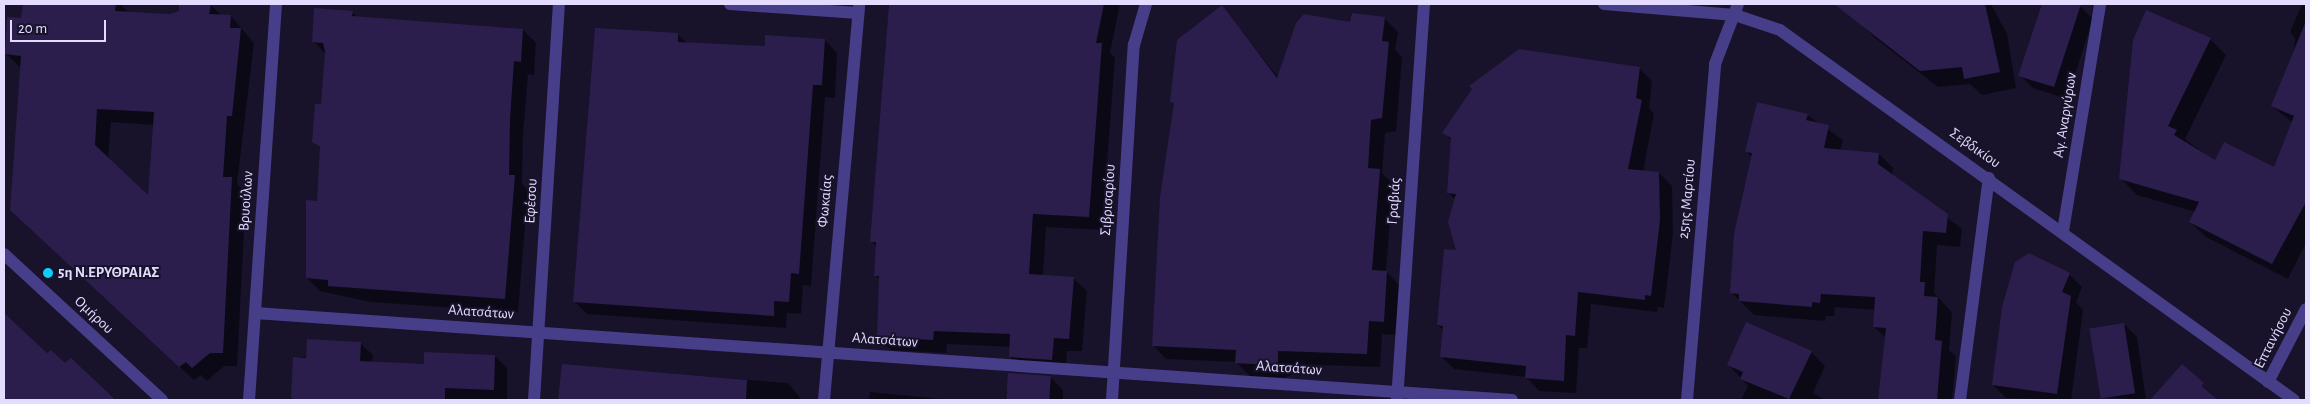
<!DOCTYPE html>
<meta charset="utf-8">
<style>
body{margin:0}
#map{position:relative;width:2310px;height:404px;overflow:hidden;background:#18122b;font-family:"Alegreya Sans",sans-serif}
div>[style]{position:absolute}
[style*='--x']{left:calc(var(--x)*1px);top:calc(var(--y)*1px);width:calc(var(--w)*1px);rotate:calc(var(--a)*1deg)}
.shadow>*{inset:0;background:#0007}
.building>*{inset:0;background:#2b1e4c;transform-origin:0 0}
.minor>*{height:12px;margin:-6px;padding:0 6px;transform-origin:6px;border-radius:6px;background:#473e89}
.tertiary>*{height:12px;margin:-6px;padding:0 6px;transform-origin:6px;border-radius:6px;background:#473e89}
.dots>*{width:14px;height:14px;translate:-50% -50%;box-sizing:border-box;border:2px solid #18122b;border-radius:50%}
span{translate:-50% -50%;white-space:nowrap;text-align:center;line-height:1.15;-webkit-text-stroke:4px #18122b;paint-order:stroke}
.street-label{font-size:15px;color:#e3dcfe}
.poi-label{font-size:15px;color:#e3dcfe;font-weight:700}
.left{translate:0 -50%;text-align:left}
.frame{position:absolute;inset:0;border:5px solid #e3dcfe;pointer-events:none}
.scale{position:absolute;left:10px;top:20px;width:96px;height:22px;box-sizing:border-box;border:2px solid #e3dcfe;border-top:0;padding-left:6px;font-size:15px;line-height:18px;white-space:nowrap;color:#e3dcfe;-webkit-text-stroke:4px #18122b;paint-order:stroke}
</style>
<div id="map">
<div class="shadow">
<div style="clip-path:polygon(evenodd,24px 4px,120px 4px,130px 14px,170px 16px,180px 12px,181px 4px,210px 4px,222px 16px,231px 16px,254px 43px,237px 184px,246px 193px,237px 366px,224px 366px,207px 381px,201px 375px,194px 380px,26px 224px,21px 68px,6px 54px,23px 20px,24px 4px,111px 122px,154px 125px,149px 198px,108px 160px,111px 122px)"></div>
<div style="clip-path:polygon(889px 4px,1120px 4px,1110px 53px,1115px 58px,1102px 230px,1046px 227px,1043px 276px,1073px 278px,1087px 291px,1082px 351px,1067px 351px,1065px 373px,1023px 370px,1010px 357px,1010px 347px,947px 344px,946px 353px,891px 350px,878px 337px,880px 280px,875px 275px,877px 247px,871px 241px)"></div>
<div style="clip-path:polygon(1851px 4px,1991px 4px,2007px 34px,2016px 88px,1982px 95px,1970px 84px,1938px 87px,1875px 38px,1857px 20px)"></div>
<div style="clip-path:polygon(2043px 4px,2080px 6px,2093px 19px,2067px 99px,2033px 88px,2020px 75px)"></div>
<div style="clip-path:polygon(2302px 4px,2306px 4px,2306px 243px,2288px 279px,2206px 237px,2190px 222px,2196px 212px,2137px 195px,2121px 179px,2210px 39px,2226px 55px,2185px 139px,2215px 162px,2274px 169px,2293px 123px,2272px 106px,2294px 50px,2295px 38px,2290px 32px)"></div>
<div style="clip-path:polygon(1222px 7px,1278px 77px,1351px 23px,1384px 18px,1398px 32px,1395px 50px,1402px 57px,1396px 131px,1385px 133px,1382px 173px,1393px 184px,1386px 271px,1400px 286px,1397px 335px,1382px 334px,1380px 367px,1291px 364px,1291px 375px,1285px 378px,1250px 376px,1236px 362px,1166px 359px,1153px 345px,1175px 105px,1172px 102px)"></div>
<div style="clip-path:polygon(352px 12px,357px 17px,523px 30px,536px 43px,534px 75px,528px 74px,523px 134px,522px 184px,528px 190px,518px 312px,370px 302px,320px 291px,307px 278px,319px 202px,321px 149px,313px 141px,322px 106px,326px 54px,313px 41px)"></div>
<div style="clip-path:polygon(678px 35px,687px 43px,766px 48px,825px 40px,837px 53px,835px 98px,825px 97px,811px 286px,803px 285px,801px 314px,787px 313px,786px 328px,587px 314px,574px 301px)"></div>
<div style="clip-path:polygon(1639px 68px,1652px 81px,1649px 108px,1654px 114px,1643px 172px,1659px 173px,1672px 186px,1673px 234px,1664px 308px,1658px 307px,1657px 312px,1591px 304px,1587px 348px,1579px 348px,1576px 393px,1539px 391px,1526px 377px,1454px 369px,1441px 356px,1443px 330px,1438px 325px,1458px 251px,1456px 200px,1448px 193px,1452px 141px,1443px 132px)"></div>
<div style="clip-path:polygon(1807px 115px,1843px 140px,1840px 151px,1879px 154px,1893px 168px,1892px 176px,1962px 229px,1960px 247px,1937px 245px,1934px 293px,1952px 312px,1949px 350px,1956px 356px,1952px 400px,1880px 400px,1886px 338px,1874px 327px,1875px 310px,1835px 307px,1834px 316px,1826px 316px,1825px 321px,1754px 315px,1731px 292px,1753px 158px,1746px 151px)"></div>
<div style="clip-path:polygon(2069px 274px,2082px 287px,2076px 302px,2083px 310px,2071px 400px,2006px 398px,1993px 385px)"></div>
<div style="clip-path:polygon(4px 315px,47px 354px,65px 365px,71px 360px,117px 400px,4px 400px)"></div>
<div style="clip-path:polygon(2124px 324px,2137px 337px,2146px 400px,2100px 397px)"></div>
<div style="clip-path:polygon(360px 343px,373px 355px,372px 362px,425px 365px,495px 356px,507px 368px,507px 400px,292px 400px,294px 359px)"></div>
<div style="clip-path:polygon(1811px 352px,1825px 366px,1813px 393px,1826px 400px,1741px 400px,1748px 386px,1728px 364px)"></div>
<div style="clip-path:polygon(563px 365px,788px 383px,802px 400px,559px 400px)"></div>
<div style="clip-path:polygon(2183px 373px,2213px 398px,2215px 400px,2158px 400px)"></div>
<div style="clip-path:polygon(1009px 375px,1050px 377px,1063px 390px,1063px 400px,1005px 400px)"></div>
<div style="clip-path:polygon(870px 392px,952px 400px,869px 400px)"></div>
</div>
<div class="building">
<div style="clip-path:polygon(evenodd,23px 4px,116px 4px,115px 11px,170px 14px,179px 11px,179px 4px,211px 4px,209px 14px,231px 15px,230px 28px,241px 28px,232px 116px,227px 116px,223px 177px,232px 177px,223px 353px,210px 353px,192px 368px,186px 362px,179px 367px,10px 210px,21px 56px,5px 54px,7px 17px,21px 18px,23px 4px,97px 109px,154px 112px,148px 195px,95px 145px,97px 109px)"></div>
<div style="clip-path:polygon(889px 4px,1104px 4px,1096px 43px,1102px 43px,1089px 217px,1033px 214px,1029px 274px,1074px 277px,1069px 339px,1054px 338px,1052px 360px,1009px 357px,1010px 334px,934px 331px,933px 340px,877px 337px,879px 276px,874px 276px,876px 242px,870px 242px)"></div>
<div style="clip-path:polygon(1834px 4px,1985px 4px,2000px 72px,1964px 79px,1962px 67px,1920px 71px)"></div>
<div style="clip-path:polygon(2042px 4px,2081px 4px,2054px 87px,2018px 76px)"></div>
<div style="clip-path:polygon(1222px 5px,1277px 78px,1296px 23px,1304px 14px,1350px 22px,1352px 13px,1385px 17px,1382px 41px,1389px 42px,1382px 118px,1371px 120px,1368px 168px,1380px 169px,1372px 270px,1387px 271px,1384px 322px,1369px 321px,1367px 354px,1278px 351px,1278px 362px,1271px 365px,1235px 363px,1236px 350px,1152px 346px,1160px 197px,1174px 103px,1170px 102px,1177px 40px)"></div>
<div style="clip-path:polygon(314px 8px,353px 11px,352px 16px,523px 29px,521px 62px,514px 61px,510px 119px,509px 175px,515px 175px,505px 299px,328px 286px,328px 280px,306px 278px,306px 200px,317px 201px,320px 147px,312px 142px,315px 104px,321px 104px,325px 51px,323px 43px,312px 42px)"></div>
<div style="clip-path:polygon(2146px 10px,2211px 38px,2168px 126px,2177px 130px,2174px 135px,2215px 160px,2224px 142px,2274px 167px,2294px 116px,2271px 106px,2306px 21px,2306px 202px,2272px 264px,2189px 222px,2199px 202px,2119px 179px,2133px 40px)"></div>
<div style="clip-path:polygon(595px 28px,678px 33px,678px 42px,765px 46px,765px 35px,825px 39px,822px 85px,813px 85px,799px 274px,791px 273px,789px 302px,774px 301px,774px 316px,573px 302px)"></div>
<div style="clip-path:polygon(1519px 49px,1640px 67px,1636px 98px,1642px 100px,1628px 169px,1659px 172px,1660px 220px,1651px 296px,1645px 295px,1645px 300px,1578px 292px,1575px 336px,1566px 335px,1564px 381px,1525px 378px,1526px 366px,1440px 357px,1443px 326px,1437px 325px,1444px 249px,1456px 250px,1448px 222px,1456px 194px,1447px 193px,1451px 138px,1442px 133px,1472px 89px,1469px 86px)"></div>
<div style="clip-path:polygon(1757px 102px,1808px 114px,1806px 120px,1829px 125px,1824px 148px,1879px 153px,1878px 164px,1948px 214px,1946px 233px,1923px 231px,1920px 282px,1925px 282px,1924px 296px,1938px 297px,1935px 340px,1942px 341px,1937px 400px,1878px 400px,1886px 328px,1873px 327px,1875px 297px,1821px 294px,1820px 303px,1812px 302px,1812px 307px,1739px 301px,1739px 294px,1730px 293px,1734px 234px,1752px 153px,1745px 152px)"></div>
<div style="clip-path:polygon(2029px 253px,2070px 273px,2062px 292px,2071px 296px,2057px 394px,1992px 385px,2002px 307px,2015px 262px)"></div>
<div style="clip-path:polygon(4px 313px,47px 353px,51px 350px,65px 363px,71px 358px,116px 400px,4px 400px)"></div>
<div style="clip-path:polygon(1746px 322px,1812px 351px,1789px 399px,1740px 379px,1743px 372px,1727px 365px)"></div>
<div style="left:2124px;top:323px;width:71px;height:35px;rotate:81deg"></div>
<div style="clip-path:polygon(307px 339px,361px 342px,360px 361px,424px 364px,424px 352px,495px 355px,494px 390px,445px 388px,445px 400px,296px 400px,291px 398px,293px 357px,306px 358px)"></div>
<div style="clip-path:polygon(562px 364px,747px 380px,746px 400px,558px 400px)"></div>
<div style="clip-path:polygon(2182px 364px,2204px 383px,2201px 386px,2218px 400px,2150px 400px)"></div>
<div style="left:1008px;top:373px;width:43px;height:27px;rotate:4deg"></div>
</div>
<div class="minor">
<div style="--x:730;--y:4;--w:128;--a:4"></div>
<div style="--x:2063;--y:231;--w:230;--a:-80.7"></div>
<div style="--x:4;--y:254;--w:215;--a:42.7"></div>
<div style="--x:255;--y:313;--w:1260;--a:3.96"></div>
<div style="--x:2268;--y:382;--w:82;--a:-62.5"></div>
<div style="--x:249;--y:400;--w:397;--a:-86.1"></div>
<div style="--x:534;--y:400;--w:397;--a:-86.4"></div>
<div style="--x:824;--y:400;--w:398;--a:-84.9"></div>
<div style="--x:1112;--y:400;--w:356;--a:-86.5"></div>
<div style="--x:1134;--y:45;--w:43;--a:-73.7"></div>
<div style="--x:1397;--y:400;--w:397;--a:-86.1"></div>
<div style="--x:1687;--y:400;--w:337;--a:-85.2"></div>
<div style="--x:1715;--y:64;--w:64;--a:-69"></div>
<div style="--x:1960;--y:400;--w:224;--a:-82.6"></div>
</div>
<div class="tertiary">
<div style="--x:1604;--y:4;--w:131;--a:4.8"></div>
<div style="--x:1735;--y:15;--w:47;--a:18.4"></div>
<div style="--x:1780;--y:30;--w:633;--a:35.75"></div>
</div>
<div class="dots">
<div style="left:48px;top:273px;background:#0ccefa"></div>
</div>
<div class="street-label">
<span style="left:2065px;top:115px;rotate:-81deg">Αγ. Αναργύρων</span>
<span style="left:1975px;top:148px;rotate:35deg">Σεβδικίου</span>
<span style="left:1687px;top:199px;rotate:-85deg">25ης Μαρτίου</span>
<span style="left:1108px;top:200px;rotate:-86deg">Σιβρισαρίου</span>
<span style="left:246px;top:201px;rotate:-86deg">Βρυούλων</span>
<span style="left:531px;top:201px;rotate:-87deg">Εφέσου</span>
<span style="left:825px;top:201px;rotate:-85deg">Φωκαίας</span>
<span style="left:1394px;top:201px;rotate:-86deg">Γραβιάς</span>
<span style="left:481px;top:312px;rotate:4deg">Αλατσάτων</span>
<span style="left:94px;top:315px;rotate:43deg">Ομήρου</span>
<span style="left:2273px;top:338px;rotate:-63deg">Επτανήσου</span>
<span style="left:885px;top:340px;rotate:4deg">Αλατσάτων</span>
<span style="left:1289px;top:368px;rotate:4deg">Αλατσάτων</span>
</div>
<div class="poi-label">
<span class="left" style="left:58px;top:273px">5η Ν.ΕΡΥΘΡΑΙΑΣ</span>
</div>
<div class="frame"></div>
<div class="scale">20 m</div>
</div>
